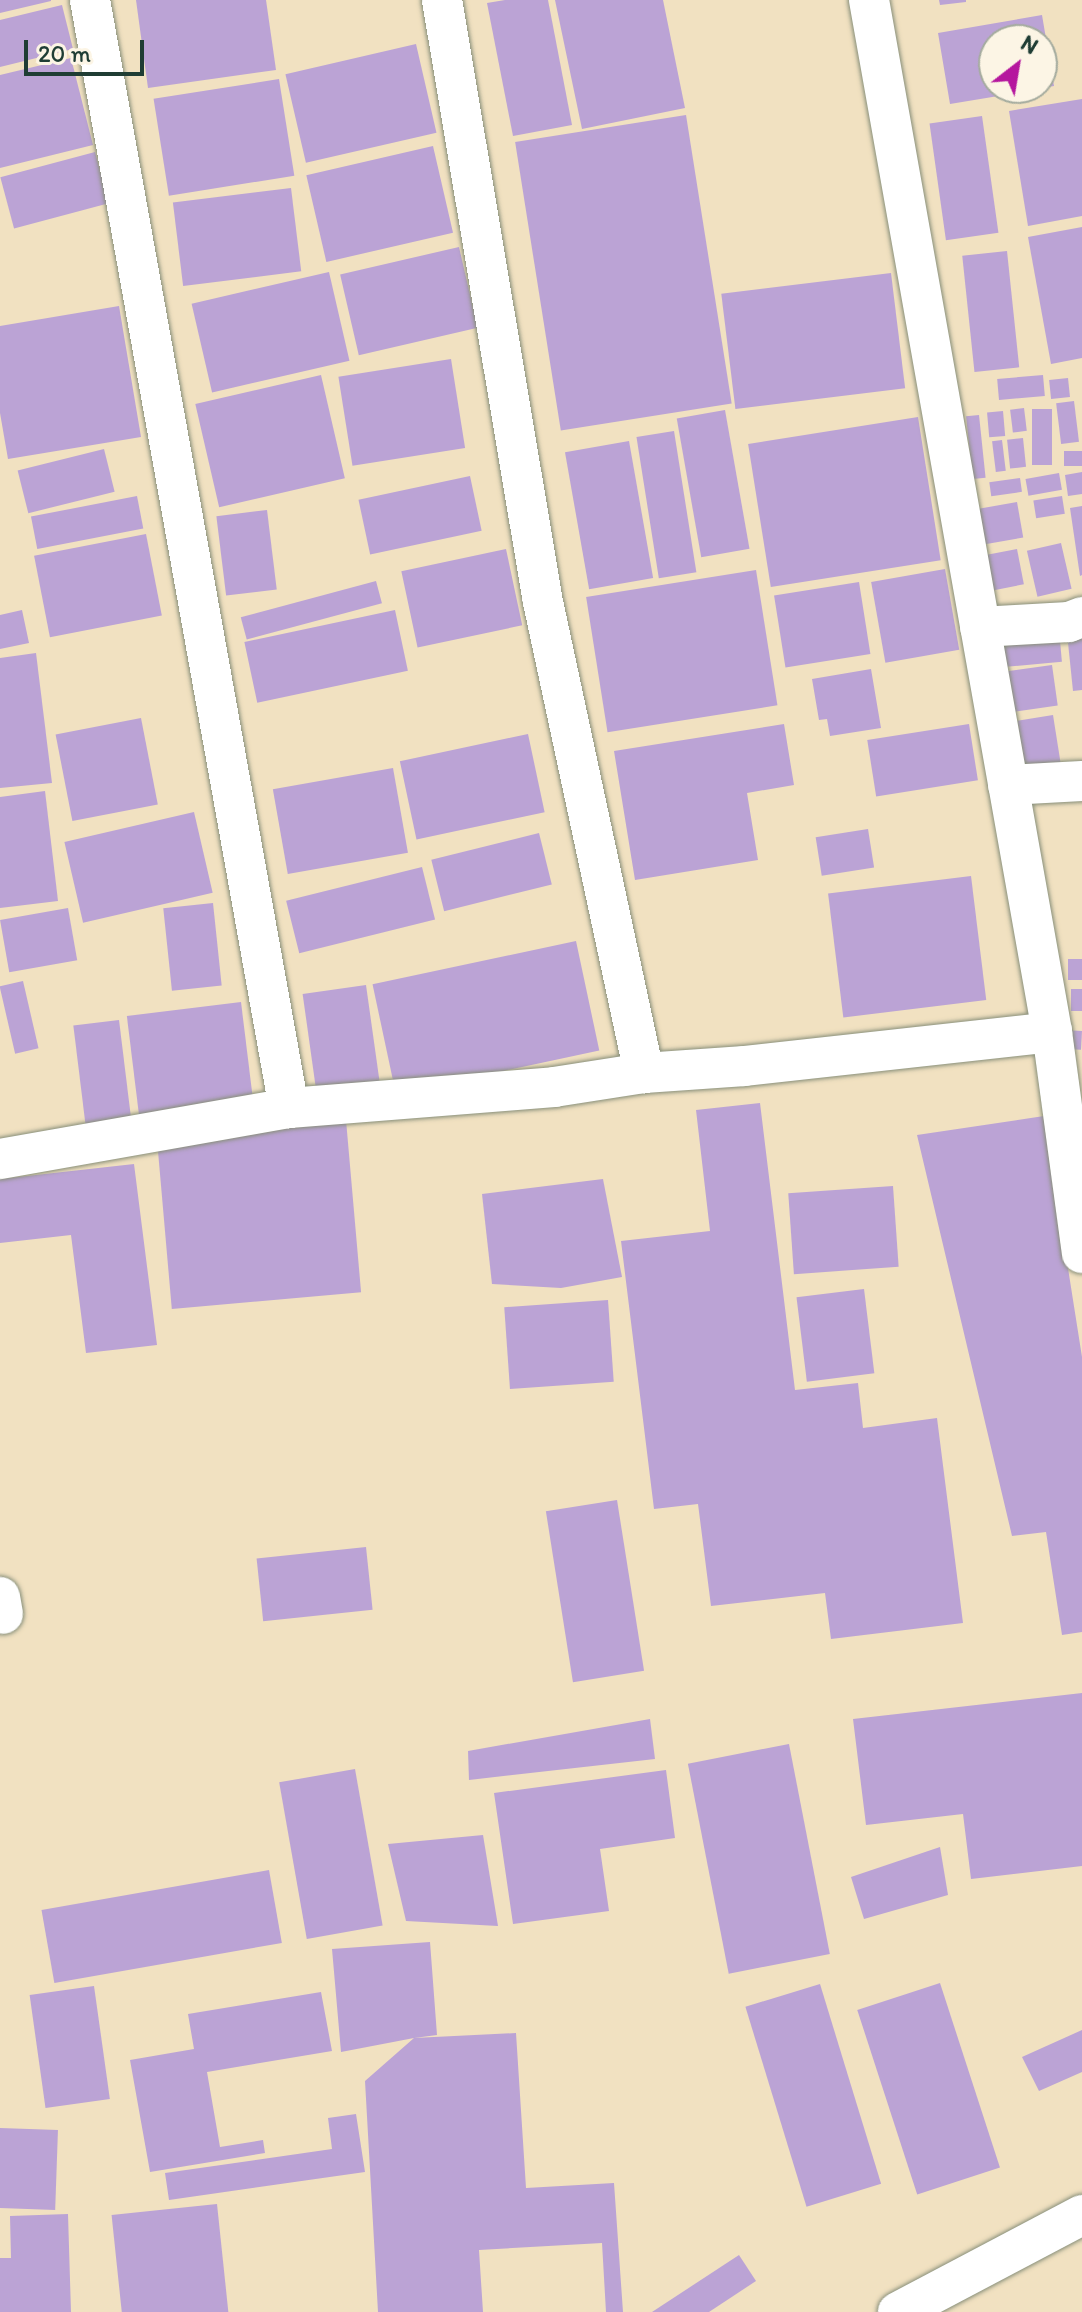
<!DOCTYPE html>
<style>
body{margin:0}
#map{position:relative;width:1082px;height:2312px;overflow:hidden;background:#f1e1c1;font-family:Itim,sans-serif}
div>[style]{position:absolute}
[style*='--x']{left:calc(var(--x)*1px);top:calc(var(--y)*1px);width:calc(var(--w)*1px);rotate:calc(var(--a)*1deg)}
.building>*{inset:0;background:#bba3d5;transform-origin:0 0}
.roads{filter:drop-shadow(0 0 2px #888f7a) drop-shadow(0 0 2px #888f7a)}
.minor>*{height:40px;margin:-20px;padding:0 20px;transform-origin:20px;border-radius:20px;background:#fff}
span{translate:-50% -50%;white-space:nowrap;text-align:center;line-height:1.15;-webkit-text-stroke:6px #fcf5e5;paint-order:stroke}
.north{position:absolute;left:978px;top:24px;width:80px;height:80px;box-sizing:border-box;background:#fcf5e5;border:2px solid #a4ab9e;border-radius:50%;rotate:31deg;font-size:22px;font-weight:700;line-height:32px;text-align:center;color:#1f3d34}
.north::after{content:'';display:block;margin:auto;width:28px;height:36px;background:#b5179e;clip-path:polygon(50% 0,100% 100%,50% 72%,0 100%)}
.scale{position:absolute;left:24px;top:40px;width:120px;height:36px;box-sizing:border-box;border:4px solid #1f3d34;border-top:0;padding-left:10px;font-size:24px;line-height:28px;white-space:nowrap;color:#1f3d34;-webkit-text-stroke:6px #fcf5e5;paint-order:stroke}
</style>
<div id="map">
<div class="building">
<div style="clip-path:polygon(0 0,51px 0,51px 1px,0 13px)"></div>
<div style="clip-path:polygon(136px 0,266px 0,276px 70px,148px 88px)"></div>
<div style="clip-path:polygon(505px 0,548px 0,572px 125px,513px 136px,487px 3px)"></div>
<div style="clip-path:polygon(555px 0,663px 0,685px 108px,582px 129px)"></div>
<div style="clip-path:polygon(939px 0,966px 0,966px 2px,940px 5px)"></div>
<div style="clip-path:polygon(62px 5px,73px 49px,0 67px,0 20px)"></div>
<div style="clip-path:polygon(1042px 15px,1054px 86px,1042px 88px,1042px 40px,994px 40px,994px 88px,1034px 90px,950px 104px,938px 33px)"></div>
<div style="left:416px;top:44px;width:91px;height:134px;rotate:77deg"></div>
<div style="clip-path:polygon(71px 58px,93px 145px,0 168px,0 75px)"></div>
<div style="left:279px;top:79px;width:98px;height:127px;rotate:81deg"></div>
<div style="clip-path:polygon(1082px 99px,1082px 216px,1028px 226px,1009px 111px)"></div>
<div style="left:686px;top:115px;width:292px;height:173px;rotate:81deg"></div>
<div style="left:982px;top:116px;width:118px;height:53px;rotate:82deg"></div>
<div style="left:433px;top:146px;width:89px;height:130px;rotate:77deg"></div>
<div style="left:95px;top:152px;width:53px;height:98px;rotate:75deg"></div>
<div style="left:291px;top:188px;width:84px;height:119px;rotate:83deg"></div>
<div style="clip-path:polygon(1082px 227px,1082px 358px,1051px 364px,1028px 237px)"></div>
<div style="left:459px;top:247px;width:83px;height:122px;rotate:77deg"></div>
<div style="left:1007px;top:251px;width:117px;height:45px;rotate:84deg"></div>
<div style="left:329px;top:272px;width:91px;height:141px;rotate:77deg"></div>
<div style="left:891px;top:273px;width:116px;height:171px;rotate:83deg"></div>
<div style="clip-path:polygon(119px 306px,141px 437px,8px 459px,0 413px,0 326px)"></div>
<div style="left:451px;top:359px;width:90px;height:114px;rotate:81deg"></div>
<div style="left:321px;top:375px;width:106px;height:129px;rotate:77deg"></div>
<div style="left:1043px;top:375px;width:21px;height:46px;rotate:85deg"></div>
<div style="left:1068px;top:378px;width:19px;height:19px;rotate:84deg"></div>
<div style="left:1074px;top:401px;width:41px;height:18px;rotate:83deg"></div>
<div style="left:1024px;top:408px;width:23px;height:14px;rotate:83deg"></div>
<div style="left:1032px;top:409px;width:20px;height:56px"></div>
<div style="left:725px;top:410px;width:141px;height:49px;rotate:80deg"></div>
<div style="left:1003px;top:411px;width:25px;height:16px;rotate:85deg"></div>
<div style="left:979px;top:415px;width:63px;height:13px;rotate:84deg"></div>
<div style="left:918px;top:417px;width:145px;height:172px;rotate:81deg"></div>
<div style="left:674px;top:431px;width:143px;height:38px;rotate:81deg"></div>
<div style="left:1023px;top:438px;width:29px;height:16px;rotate:84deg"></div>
<div style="left:1002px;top:440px;width:31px;height:10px;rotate:83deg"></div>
<div style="left:629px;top:441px;width:139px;height:65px;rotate:80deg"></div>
<div style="left:104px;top:449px;width:44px;height:89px;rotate:76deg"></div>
<div style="left:1082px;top:451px;width:15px;height:18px;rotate:90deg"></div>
<div style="clip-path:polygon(1082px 472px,1082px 494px,1068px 496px,1065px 475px)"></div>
<div style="left:1059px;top:473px;width:17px;height:34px;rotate:80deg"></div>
<div style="left:470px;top:476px;width:56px;height:114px;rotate:78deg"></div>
<div style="left:1020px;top:478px;width:14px;height:31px;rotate:82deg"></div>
<div style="left:137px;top:496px;width:33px;height:108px;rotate:79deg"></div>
<div style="left:1062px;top:496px;width:18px;height:29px;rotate:81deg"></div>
<div style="left:1017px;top:502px;width:36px;height:43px;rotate:80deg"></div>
<div style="clip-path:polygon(1082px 506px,1082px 575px,1080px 576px,1070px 508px)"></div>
<div style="left:267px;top:510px;width:80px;height:51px;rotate:83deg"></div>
<div style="left:146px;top:534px;width:83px;height:114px;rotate:79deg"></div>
<div style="left:1061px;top:543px;width:47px;height:35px;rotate:77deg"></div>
<div style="left:506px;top:549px;width:78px;height:107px;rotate:78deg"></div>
<div style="left:1017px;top:549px;width:36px;height:33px;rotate:79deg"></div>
<div style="left:945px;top:569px;width:82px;height:75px;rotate:80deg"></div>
<div style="left:756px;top:570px;width:137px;height:172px;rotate:81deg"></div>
<div style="left:376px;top:581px;width:23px;height:140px;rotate:75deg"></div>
<div style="left:859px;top:582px;width:73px;height:86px;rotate:81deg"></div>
<div style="clip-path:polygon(22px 610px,29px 643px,0 649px,0 615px)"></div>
<div style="left:395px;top:610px;width:62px;height:154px;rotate:78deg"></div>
<div style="left:1059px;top:629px;width:33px;height:62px;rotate:85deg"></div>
<div style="clip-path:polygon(1082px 631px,1082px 690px,1073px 691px,1067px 633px)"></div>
<div style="clip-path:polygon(36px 653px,52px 783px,0 788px,0 658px)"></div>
<div style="left:1052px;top:665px;width:41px;height:49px;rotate:82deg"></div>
<div style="clip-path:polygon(871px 669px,881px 728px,830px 736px,827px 719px,819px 720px,812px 679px)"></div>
<div style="left:1053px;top:715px;width:54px;height:36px;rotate:81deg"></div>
<div style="left:141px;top:718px;width:88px;height:87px;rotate:79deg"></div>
<div style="clip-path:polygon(784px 724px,794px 785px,747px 793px,758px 860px,635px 880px,614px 751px)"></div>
<div style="left:969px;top:724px;width:57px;height:103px;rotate:81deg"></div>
<div style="left:528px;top:734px;width:80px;height:131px;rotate:78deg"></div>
<div style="left:393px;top:768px;width:86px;height:122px;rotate:80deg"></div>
<div style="clip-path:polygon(45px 791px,58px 901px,0 908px,0 797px)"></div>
<div style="left:194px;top:812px;width:83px;height:133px;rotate:77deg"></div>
<div style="left:868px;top:829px;width:39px;height:53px;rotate:81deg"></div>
<div style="left:539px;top:833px;width:53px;height:111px;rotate:76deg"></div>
<div style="left:422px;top:867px;width:54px;height:140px;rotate:76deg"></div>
<div style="left:971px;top:876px;width:125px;height:144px;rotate:83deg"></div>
<div style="left:213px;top:903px;width:83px;height:50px;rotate:84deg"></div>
<div style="left:68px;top:908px;width:53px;height:69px;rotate:80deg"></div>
<div style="left:576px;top:941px;width:112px;height:208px;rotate:78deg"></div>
<div style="left:1068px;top:959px;width:14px;height:21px"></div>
<div style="left:23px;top:981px;width:69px;height:24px;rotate:77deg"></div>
<div style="left:366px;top:985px;width:102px;height:64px;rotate:82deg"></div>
<div style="left:1071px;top:989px;width:11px;height:22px"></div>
<div style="left:241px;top:1002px;width:109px;height:115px;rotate:83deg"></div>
<div style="left:119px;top:1020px;width:102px;height:46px;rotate:83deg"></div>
<div style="left:1065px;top:1030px;width:17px;height:19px;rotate:3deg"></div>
<div style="clip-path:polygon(760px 1103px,795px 1390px,858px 1383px,863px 1428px,937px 1418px,963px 1623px,831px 1639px,825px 1593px,711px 1606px,698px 1504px,654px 1509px,621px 1241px,710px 1231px,696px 1110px)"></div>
<div style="clip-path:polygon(1044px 1116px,1082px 1357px,1082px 1632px,1062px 1635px,1046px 1532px,1012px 1536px,917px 1135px)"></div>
<div style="left:346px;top:1120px;width:173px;height:190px;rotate:85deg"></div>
<div style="clip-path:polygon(134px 1164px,157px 1345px,86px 1353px,71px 1235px,0 1243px,0 1179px)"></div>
<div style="clip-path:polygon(603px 1179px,622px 1277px,561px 1288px,492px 1284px,482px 1194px)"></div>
<div style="left:893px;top:1186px;width:81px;height:105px;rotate:86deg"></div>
<div style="left:864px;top:1289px;width:85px;height:68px;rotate:83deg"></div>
<div style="left:608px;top:1300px;width:82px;height:104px;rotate:86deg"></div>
<div style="left:617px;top:1500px;width:173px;height:72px;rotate:81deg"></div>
<div style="left:366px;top:1547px;width:63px;height:110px;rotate:84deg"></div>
<div style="clip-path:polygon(1082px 1693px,1082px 1866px,971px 1879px,963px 1814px,866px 1825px,853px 1719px)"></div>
<div style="clip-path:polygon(650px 1719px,655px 1759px,469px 1780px,468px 1751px)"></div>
<div style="left:789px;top:1744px;width:214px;height:103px;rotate:79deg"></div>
<div style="left:355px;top:1769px;width:159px;height:77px;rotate:80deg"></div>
<div style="clip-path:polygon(666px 1770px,675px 1838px,600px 1849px,609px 1911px,513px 1924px,494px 1793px)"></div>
<div style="clip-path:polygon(483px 1835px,498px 1926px,406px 1921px,388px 1844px)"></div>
<div style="clip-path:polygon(940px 1847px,948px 1895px,864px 1919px,851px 1877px)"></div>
<div style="left:269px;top:1870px;width:74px;height:231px;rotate:80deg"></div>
<div style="clip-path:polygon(430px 1942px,437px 2035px,414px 2038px,516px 2033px,526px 2188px,614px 2183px,623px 2312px,606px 2312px,602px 2243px,479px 2250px,483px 2312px,378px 2312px,365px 2081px,414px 2038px,341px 2052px,332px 1949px)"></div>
<div style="left:940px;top:1983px;width:194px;height:87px;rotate:72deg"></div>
<div style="left:820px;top:1984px;width:209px;height:78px;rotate:73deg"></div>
<div style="left:94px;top:1986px;width:114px;height:65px;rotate:82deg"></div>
<div style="clip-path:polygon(321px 1992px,332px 2051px,207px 2072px,220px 2147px,263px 2140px,265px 2153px,150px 2172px,130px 2060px,194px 2049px,188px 2014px)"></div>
<div style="clip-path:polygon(1082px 2030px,1082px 2072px,1039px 2091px,1022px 2057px)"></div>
<div style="clip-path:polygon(356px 2114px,365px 2172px,169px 2200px,165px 2173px,332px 2149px,328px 2118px)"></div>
<div style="left:0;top:2128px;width:58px;height:80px;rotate:2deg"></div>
<div style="left:217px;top:2204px;width:109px;height:106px;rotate:84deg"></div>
<div style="clip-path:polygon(68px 2214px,71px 2312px,0 2312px,0 2258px,11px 2258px,10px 2216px)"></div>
<div style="clip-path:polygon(739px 2255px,756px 2281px,709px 2312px,652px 2312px)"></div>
</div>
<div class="roads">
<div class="minor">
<div style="--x:90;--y:0;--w:1126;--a:79.82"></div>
<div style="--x:442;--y:0;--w:610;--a:80.48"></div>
<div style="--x:543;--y:602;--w:482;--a:77.9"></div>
<div style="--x:869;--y:0;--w:1048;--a:79.94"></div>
<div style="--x:1052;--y:1032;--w:223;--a:82.3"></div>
<div style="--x:980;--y:627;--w:89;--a:-3.2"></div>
<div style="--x:1069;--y:622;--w:14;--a:-21"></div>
<div style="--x:1008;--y:785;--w:74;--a:-3.1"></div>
<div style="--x:0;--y:1159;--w:293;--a:-10"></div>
<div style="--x:289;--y:1108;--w:266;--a:-4.5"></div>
<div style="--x:554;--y:1087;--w:91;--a:-8.8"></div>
<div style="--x:644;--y:1073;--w:101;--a:-4"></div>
<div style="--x:745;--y:1066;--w:309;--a:-6.3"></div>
<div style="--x:0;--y:1597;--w:17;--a:80"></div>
<div style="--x:898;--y:2312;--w:208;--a:-27.8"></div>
</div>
</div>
<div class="north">N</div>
<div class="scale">20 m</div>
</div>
